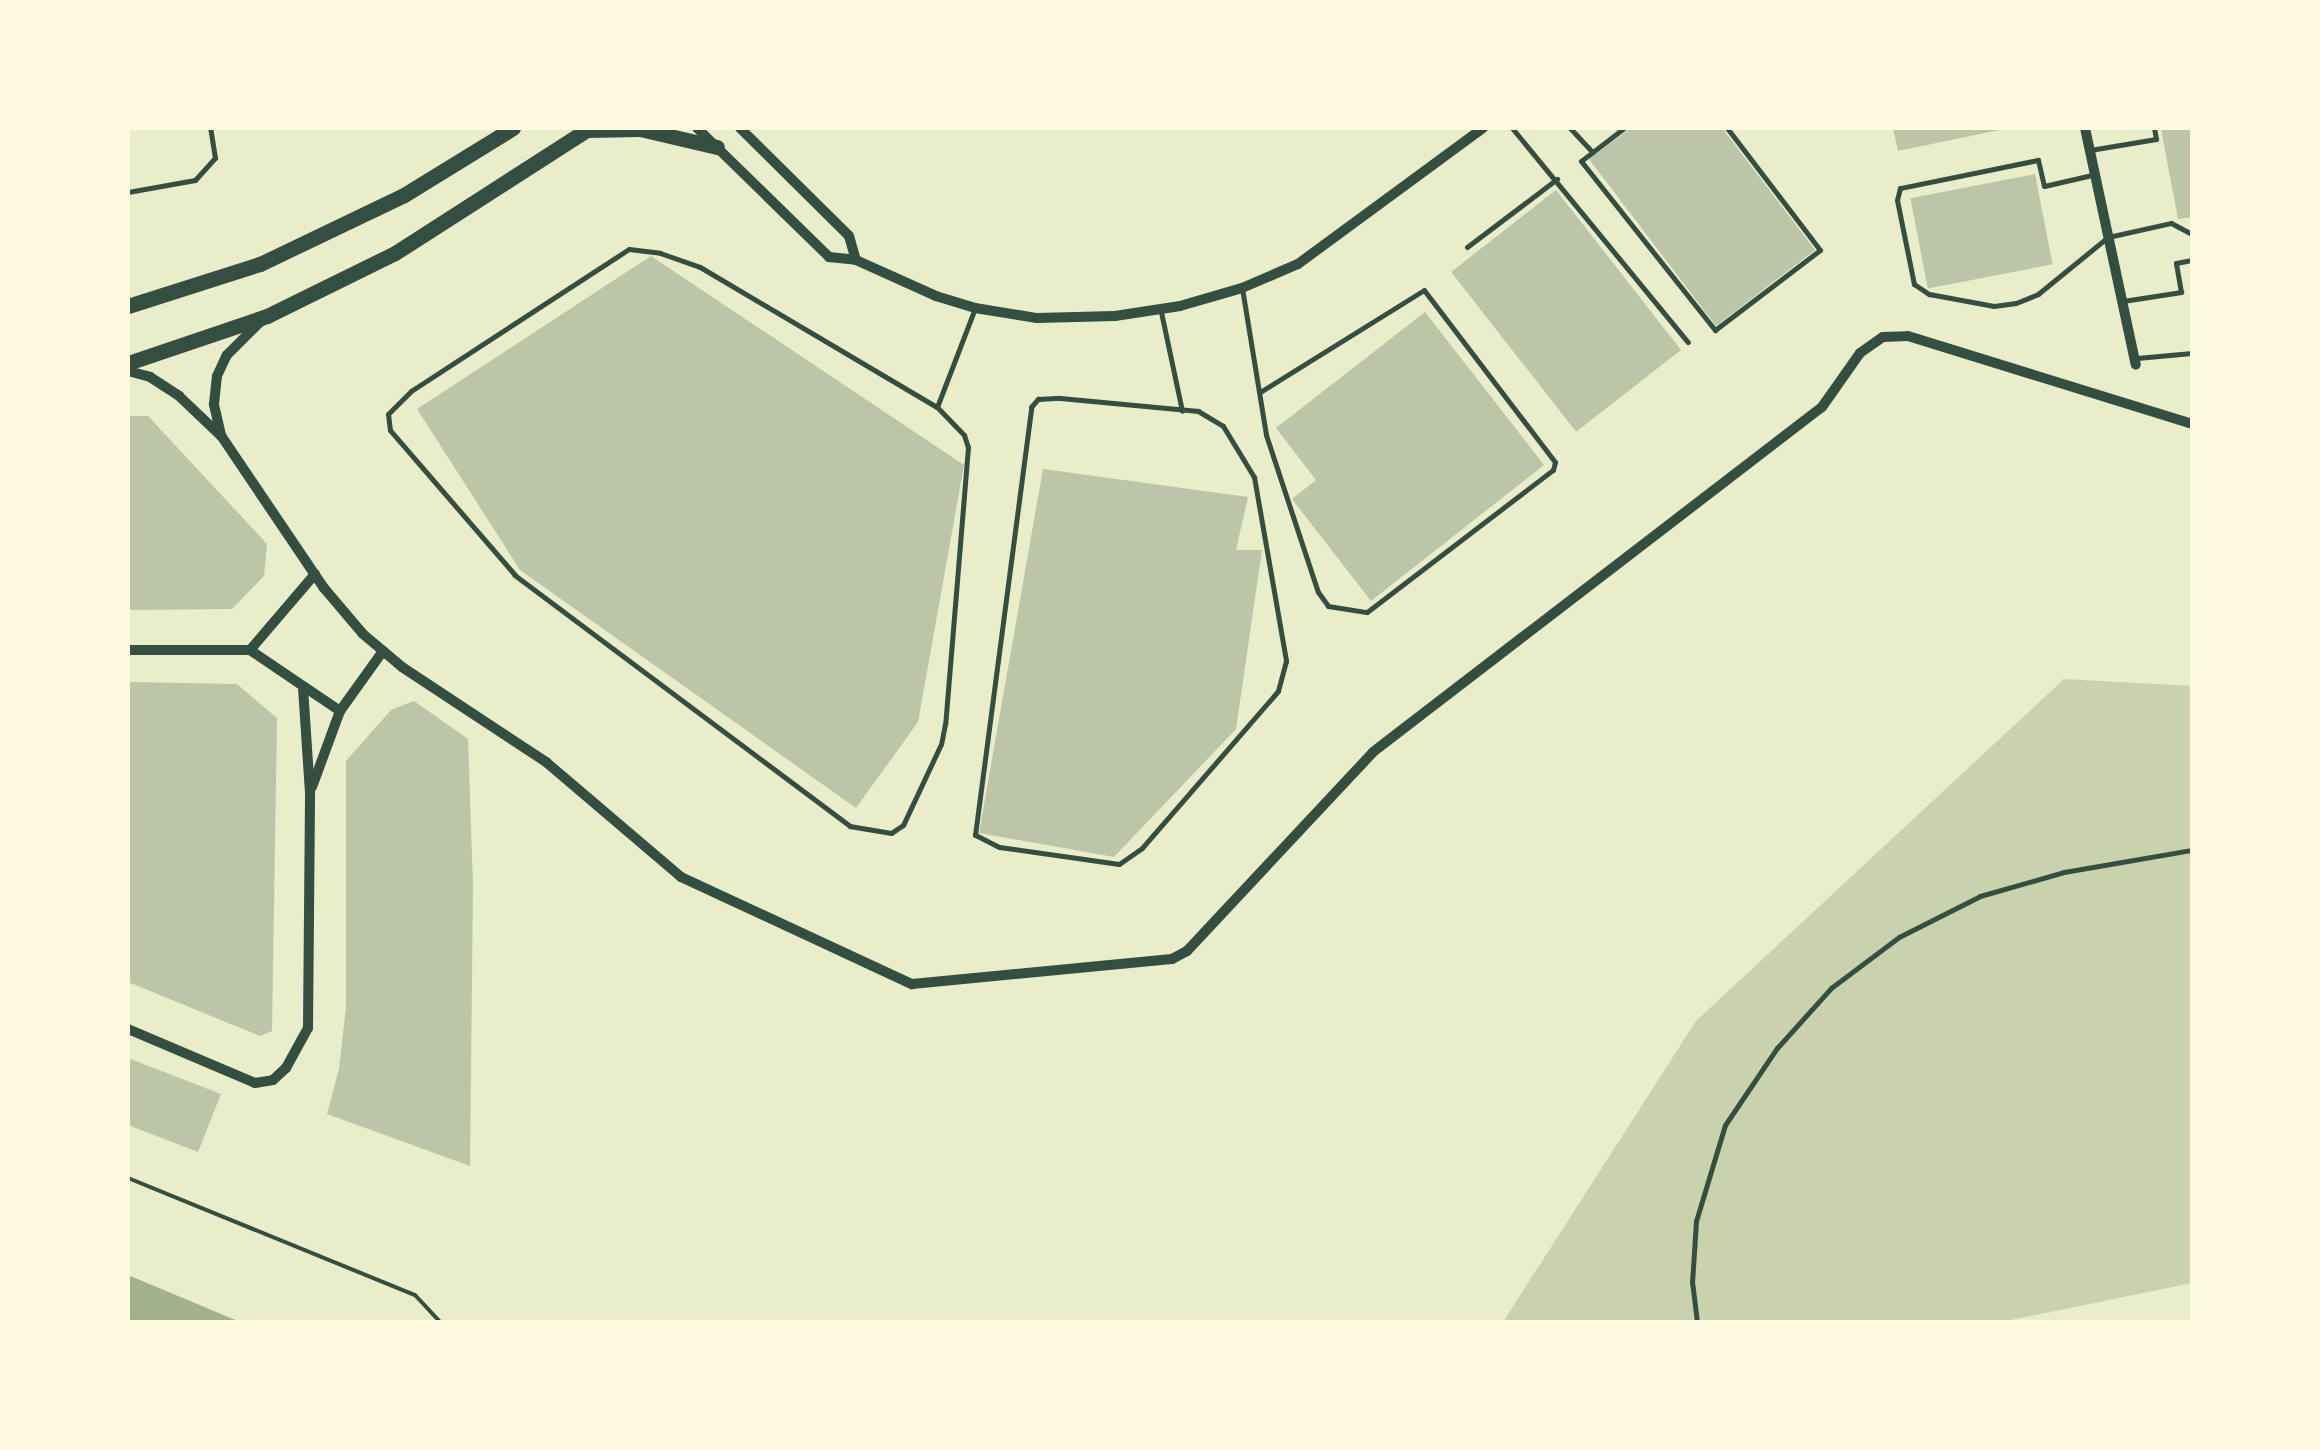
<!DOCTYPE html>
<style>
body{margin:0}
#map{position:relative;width:2320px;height:1450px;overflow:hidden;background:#e9edc9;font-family:"Exo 2",sans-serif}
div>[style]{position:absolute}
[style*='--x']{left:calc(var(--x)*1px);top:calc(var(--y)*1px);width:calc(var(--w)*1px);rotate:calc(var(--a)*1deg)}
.green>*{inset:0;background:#cad2ad}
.water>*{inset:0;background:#a3b18a}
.building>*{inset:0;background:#bcc5a7;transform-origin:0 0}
.path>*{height:4px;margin:-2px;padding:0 2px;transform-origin:2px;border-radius:2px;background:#344e41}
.service>*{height:5px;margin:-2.5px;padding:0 2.5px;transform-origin:2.5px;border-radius:2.5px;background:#344e41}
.minor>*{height:10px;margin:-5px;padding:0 5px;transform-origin:5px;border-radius:5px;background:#344e41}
.primary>*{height:15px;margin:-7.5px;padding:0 7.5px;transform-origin:7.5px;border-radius:7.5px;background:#344e41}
span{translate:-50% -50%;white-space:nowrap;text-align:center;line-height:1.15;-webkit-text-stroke:10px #fefae0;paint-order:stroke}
.frame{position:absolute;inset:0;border:130px solid #fefae0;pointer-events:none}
</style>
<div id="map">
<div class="green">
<div style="clip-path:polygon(2064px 679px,2192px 686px,2192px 1283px,2001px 1322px,1503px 1322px,1696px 1021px)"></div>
</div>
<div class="water">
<div style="clip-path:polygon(128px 1275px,240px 1322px,128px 1322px)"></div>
</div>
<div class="building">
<div style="clip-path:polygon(1631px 128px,1722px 128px,1815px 250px,1716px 326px,1589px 159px)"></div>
<div style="clip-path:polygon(1893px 128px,2004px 128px,2004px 129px,1898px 151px)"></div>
<div style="clip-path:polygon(2192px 128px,2192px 217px,2178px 219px,2161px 129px)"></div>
<div style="left:2035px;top:174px;width:92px;height:127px;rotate:79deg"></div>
<div style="left:1556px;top:190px;width:203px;height:133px;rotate:52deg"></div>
<div style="clip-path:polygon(651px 256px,964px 465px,918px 722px,856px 808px,520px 570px,417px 409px)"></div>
<div style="clip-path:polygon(1425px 312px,1544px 465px,1371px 601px,1292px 499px,1316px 480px,1276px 428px)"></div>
<div style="clip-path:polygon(128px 416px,148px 416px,267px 544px,264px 576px,232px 609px,128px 610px)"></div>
<div style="clip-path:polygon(1043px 469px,1248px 497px,1236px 550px,1262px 550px,1236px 729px,1114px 857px,979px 833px)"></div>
<div style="clip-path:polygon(128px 682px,237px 684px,277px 718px,272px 1031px,260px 1036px,128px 982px)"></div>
<div style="clip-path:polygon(414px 701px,468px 739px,473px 885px,470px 1166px,327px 1114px,339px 1069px,346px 1007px,346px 761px,391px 710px)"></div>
<div style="clip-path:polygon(128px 1058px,221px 1094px,198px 1152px,128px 1125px)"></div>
</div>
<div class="path">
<div style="--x:128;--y:1178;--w:310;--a:22.2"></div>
<div style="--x:415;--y:1295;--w:37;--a:47"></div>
</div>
<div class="service">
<div style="--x:1512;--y:128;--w:277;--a:50.6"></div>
<div style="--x:1570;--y:128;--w:33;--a:47"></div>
<div style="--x:1624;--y:128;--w:54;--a:142.5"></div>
<div style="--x:1581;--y:161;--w:216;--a:51.6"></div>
<div style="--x:1715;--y:330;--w:132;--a:-37.3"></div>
<div style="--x:1820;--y:250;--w:153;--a:-127.3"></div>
<div style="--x:2090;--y:150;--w:67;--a:-9.5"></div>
<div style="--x:2156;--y:139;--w:11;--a:-100"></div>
<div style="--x:2092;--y:175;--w:49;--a:167.1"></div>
<div style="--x:2044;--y:186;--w:27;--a:-103"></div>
<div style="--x:2038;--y:160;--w:141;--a:168.5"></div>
<div style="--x:1900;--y:188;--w:12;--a:104"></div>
<div style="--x:1897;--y:200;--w:86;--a:78.6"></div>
<div style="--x:1914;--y:284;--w:18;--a:34"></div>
<div style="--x:1929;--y:294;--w:66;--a:10.5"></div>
<div style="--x:1994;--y:306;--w:22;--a:-8"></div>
<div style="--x:2016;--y:303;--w:24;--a:-22"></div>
<div style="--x:2038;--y:294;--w:90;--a:-39.2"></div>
<div style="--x:2108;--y:237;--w:65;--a:-12.5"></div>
<div style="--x:2171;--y:223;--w:24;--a:28"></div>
<div style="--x:128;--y:192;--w:68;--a:-10.2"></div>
<div style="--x:195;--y:180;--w:30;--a:-48"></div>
<div style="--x:215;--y:158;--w:30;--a:-99"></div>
<div style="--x:1467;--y:247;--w:113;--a:-37.1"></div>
<div style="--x:1242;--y:288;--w:149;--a:80.7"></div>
<div style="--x:1266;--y:435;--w:165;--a:71.7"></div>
<div style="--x:1318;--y:592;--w:17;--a:54"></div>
<div style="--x:1328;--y:606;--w:39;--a:9"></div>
<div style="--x:1367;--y:612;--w:234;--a:-37.4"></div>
<div style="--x:1553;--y:470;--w:8;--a:-76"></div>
<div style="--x:1555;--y:462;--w:216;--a:-127.3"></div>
<div style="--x:1424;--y:290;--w:191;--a:148.1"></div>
<div style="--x:2123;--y:301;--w:59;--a:-8.8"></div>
<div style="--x:2181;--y:292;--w:29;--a:-100"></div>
<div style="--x:2176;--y:263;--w:16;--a:-11"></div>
<div style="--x:1161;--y:312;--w:101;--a:78"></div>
<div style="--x:2137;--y:358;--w:55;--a:-5.2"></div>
<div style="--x:1060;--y:398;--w:139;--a:5.4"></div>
<div style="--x:1198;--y:411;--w:29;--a:31"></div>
<div style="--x:1223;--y:426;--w:60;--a:58.7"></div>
<div style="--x:1254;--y:477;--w:187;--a:80.1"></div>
<div style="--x:1286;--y:661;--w:31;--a:105"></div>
<div style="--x:1278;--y:691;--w:208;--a:130.9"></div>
<div style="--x:1142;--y:848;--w:28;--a:145"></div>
<div style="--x:1119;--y:864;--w:121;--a:-171.9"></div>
<div style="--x:999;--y:847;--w:27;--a:-153"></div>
<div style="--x:975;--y:835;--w:432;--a:-82.5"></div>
<div style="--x:1031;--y:407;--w:11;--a:-49"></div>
<div style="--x:1038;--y:399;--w:22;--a:-3"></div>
<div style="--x:937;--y:407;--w:39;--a:46"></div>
<div style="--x:964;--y:435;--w:13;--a:72"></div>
<div style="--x:968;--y:447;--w:278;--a:94.7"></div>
<div style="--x:945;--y:724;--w:20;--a:101"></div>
<div style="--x:941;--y:744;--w:89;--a:115.1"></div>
<div style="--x:903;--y:825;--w:14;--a:146"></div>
<div style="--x:891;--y:833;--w:42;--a:-170.3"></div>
<div style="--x:850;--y:826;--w:419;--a:-143.2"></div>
<div style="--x:515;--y:575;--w:191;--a:-130.8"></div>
<div style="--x:390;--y:430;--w:16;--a:-97"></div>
<div style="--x:388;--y:414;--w:33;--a:-45"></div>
<div style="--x:411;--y:391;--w:260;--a:-33.1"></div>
<div style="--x:629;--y:249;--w:31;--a:7"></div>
<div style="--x:660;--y:253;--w:42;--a:19.3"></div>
<div style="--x:700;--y:267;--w:275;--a:30.6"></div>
<div style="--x:937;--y:407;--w:106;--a:-69"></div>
<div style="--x:1697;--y:1322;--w:39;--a:-97"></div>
<div style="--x:1692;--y:1283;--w:62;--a:-86.3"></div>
<div style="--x:1696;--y:1221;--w:100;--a:-73.2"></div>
<div style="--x:1725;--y:1125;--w:93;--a:-56"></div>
<div style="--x:1777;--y:1048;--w:81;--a:-48"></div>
<div style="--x:1831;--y:988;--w:85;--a:-36.9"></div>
<div style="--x:1899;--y:937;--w:91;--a:-26.8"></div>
<div style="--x:1980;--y:896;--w:87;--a:-15.9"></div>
<div style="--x:2064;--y:872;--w:130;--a:-9.8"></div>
</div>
<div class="minor">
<div style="--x:697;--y:128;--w:185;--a:44.3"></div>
<div style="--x:829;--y:257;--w:27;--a:6"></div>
<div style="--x:856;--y:260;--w:88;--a:24.2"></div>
<div style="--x:936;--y:296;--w:41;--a:17.1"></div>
<div style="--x:975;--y:308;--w:63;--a:9.2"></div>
<div style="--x:1037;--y:318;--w:78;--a:-1.5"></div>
<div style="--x:1115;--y:316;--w:66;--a:-8.7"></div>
<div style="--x:1180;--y:306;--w:65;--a:-16.2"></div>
<div style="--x:1242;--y:288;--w:61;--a:-23.2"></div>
<div style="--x:1298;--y:264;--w:230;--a:-36.3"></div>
<div style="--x:740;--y:128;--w:153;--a:44.7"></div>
<div style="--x:849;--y:236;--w:25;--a:74"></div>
<div style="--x:2085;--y:128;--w:242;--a:77.9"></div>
<div style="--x:128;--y:371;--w:23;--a:15"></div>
<div style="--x:150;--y:377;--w:35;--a:33"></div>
<div style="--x:179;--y:396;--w:59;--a:43.6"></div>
<div style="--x:222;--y:437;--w:182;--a:56"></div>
<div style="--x:324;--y:588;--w:60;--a:49.7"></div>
<div style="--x:363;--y:634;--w:51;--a:40.2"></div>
<div style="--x:402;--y:667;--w:173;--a:33.4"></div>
<div style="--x:546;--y:762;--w:177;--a:40.4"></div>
<div style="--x:681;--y:877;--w:255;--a:24.9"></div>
<div style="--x:912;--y:984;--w:261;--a:-5.5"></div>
<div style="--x:1172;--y:959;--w:17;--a:-28"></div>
<div style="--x:1187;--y:951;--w:272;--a:-46.9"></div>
<div style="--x:1373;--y:752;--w:566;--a:-37.54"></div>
<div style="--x:1822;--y:407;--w:66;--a:-54.9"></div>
<div style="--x:1860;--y:353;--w:28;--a:-35"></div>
<div style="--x:1883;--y:337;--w:25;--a:-2"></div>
<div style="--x:1908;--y:336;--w:297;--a:17.2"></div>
<div style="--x:221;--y:435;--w:32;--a:-103"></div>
<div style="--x:214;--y:404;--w:28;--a:-84"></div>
<div style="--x:217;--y:376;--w:23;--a:-65"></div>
<div style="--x:227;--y:355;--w:49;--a:-45"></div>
<div style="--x:315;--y:574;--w:100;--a:130.5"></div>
<div style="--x:250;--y:650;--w:109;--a:34.1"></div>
<div style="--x:340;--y:711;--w:74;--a:-54.4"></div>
<div style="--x:128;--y:650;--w:122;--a:0"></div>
<div style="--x:312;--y:787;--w:81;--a:-69.8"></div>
<div style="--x:128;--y:1029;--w:138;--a:23"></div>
<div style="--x:255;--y:1083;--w:18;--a:-9"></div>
<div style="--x:273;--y:1080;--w:18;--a:-43"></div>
<div style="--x:286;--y:1068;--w:46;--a:-61.2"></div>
<div style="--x:308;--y:1028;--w:235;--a:-89.5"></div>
<div style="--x:310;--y:793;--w:105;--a:-93.8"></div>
</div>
<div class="primary">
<div style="--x:587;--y:130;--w:53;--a:-1.1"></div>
<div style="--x:640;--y:129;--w:79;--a:13.2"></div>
<div style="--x:128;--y:306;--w:139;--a:-17.7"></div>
<div style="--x:260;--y:264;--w:160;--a:-25.6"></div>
<div style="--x:404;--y:195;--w:128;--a:-31.6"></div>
<div style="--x:128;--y:363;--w:147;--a:-18.7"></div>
<div style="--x:267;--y:316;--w:143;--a:-26.2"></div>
<div style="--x:395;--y:253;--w:232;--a:-32.7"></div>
</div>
<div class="frame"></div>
</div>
